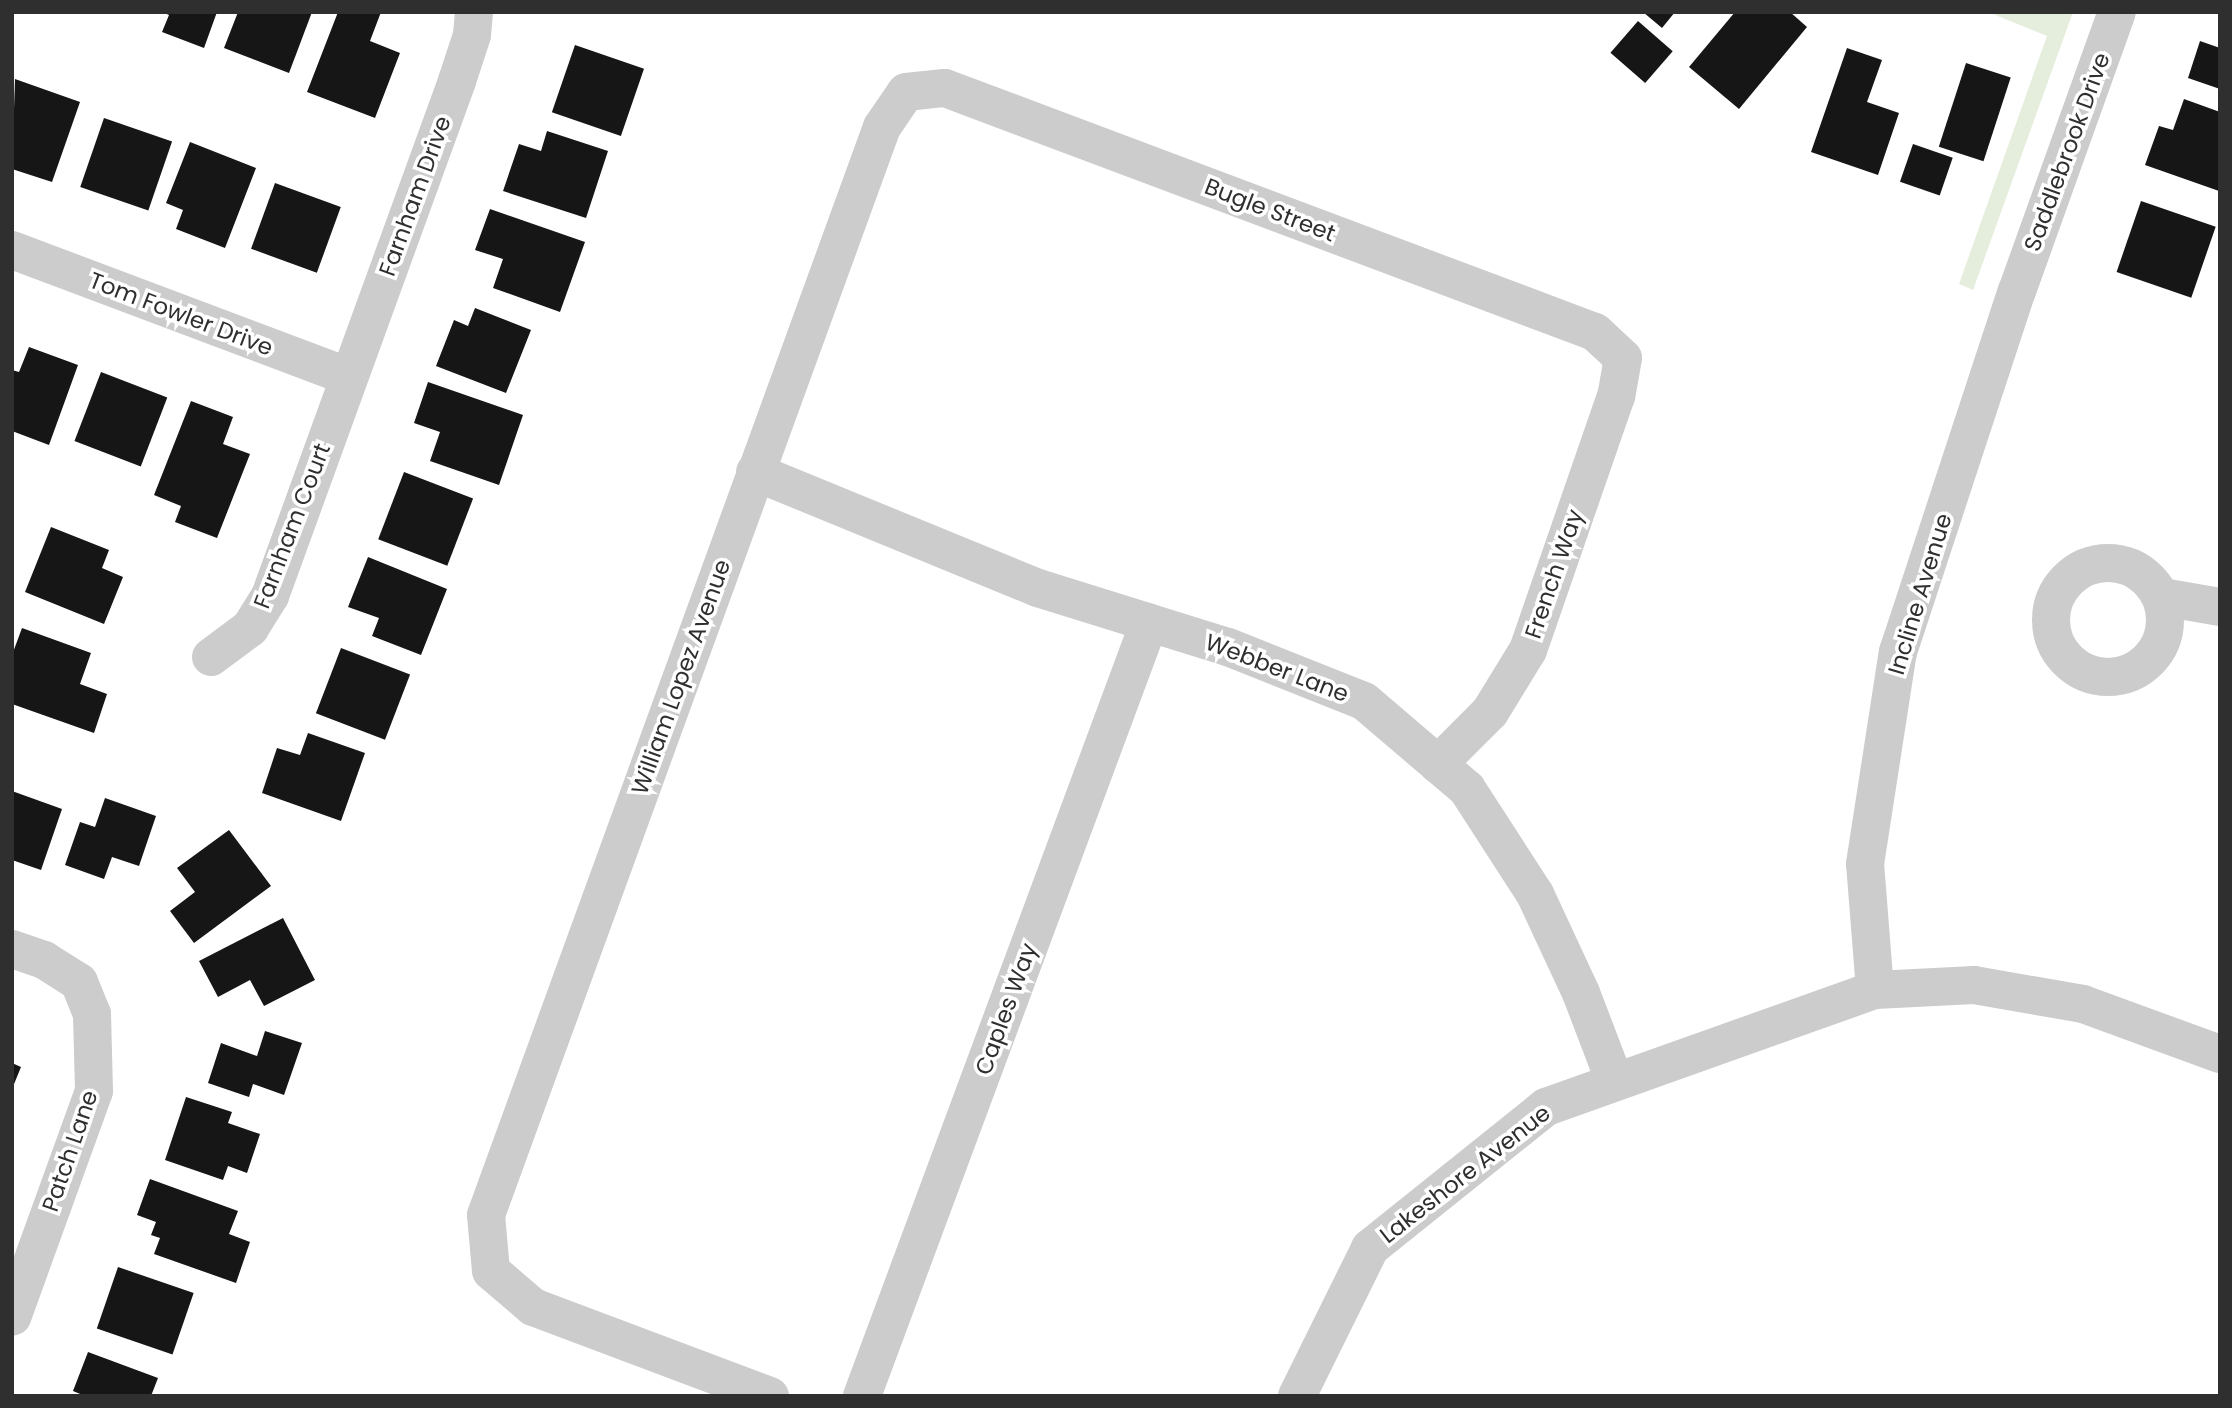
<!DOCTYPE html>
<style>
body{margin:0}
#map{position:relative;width:2232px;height:1408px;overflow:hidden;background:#fff;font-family:Poppins,sans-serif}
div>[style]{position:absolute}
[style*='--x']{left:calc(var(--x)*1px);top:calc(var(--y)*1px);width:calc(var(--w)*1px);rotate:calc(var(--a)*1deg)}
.green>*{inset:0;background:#e5eedc}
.building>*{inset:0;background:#161616;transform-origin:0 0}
.minor>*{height:38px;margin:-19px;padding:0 19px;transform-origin:19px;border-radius:19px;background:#ccc}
.minor>.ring{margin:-19px;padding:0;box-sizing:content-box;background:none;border:38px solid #ccc;border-radius:50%}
span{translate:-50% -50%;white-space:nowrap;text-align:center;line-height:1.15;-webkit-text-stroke:7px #fff;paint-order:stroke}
.street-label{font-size:23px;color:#2f2f2f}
.frame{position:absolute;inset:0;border:14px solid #2f2f2f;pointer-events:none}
</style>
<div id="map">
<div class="green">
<div style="clip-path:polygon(1988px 12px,2073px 12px,1973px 290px,1959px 284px,2047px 36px)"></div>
</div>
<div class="building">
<div style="clip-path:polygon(162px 12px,217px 12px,204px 48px,162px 32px,169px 15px)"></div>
<div style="clip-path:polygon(238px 12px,312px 12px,289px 73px,224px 48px)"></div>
<div style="clip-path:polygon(338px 12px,381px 12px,370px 41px,400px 53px,375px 118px,307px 92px)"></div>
<div style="clip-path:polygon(1643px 12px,1675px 12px,1662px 28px)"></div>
<div style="clip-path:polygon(1735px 12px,1790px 12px,1807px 27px,1739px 109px,1689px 67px)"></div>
<div style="left:1638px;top:21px;width:46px;height:42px;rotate:41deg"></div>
<div style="clip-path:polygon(2200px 41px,2220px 48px,2220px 89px,2188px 78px)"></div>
<div style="left:575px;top:45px;width:73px;height:71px;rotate:19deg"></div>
<div style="clip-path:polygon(1847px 48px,1882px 60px,1867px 102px,1899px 113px,1878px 175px,1811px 152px)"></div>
<div style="left:1966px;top:63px;width:47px;height:88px;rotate:18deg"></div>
<div style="clip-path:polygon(15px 79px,80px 102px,52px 182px,12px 169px)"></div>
<div style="clip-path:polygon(2184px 99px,2220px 112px,2219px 191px,2145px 165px,2159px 126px,2173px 130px)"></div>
<div style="left:104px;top:118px;width:72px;height:73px;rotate:19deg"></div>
<div style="clip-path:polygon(547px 131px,608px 151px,586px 218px,503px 191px,519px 144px,541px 151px)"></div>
<div style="clip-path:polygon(190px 142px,256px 168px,225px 248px,176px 229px,183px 210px,166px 203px)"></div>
<div style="left:1913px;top:144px;width:42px;height:40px;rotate:19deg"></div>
<div style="left:275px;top:183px;width:70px;height:70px;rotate:20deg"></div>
<div style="left:2141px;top:201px;width:79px;height:75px;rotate:19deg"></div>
<div style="clip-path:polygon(490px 209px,585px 242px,560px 312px,493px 288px,503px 259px,475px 250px)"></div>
<div style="clip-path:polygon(475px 308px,531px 330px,506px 393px,436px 366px,454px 320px,468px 326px)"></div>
<div style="clip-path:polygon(29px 347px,78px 365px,49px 445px,12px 431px,12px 370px,19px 372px)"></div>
<div style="left:101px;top:372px;width:71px;height:74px;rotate:21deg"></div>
<div style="clip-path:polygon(428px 382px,523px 415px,499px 485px,430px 461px,440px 432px,414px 423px)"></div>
<div style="clip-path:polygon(191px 401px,233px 417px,223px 444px,250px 454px,217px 538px,175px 522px,181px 506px,154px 495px)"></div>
<div style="left:404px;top:472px;width:74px;height:72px;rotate:21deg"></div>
<div style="clip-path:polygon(51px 527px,109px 550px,102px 568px,123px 577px,104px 624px,25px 592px)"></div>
<div style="clip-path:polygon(368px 557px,447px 589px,421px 655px,372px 636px,379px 618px,348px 607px)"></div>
<div style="clip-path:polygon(22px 628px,91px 653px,80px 684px,107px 694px,94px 733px,12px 704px,12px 655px)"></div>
<div style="left:341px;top:648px;width:74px;height:70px;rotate:21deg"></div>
<div style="clip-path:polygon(308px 733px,365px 753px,341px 821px,262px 793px,277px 748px,300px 755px)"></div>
<div style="clip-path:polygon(12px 791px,62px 809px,41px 870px,12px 860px)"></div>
<div style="clip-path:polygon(105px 798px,156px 816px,139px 866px,112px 857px,104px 879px,65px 865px,80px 822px,95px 827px)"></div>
<div style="clip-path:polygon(229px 830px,271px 886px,194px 943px,170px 911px,195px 892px,177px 868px)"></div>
<div style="clip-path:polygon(283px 918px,315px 980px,264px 1006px,250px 980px,218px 997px,199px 961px)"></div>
<div style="clip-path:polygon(265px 1031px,302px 1043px,284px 1095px,253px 1084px,249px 1097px,208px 1083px,221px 1043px,257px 1056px)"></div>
<div style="clip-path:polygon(12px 1063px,21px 1067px,12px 1089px)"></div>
<div style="clip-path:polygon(186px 1097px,232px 1112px,228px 1123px,260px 1134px,247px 1173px,228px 1166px,223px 1180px,165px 1160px)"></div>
<div style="clip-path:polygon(150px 1179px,238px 1211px,229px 1234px,250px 1242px,236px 1283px,154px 1254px,160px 1238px,151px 1235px,156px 1222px,137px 1215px)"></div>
<div style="left:118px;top:1267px;width:80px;height:65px;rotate:19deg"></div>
<div style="clip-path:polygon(88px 1352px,158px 1378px,151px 1396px,85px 1396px,73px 1391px)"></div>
</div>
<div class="minor">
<div style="--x:12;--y:250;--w:360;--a:20.6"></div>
<div style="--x:755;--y:472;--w:306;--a:22.3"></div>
<div style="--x:1038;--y:588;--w:199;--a:17.3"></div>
<div style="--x:1228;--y:647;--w:146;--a:21.7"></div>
<div style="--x:1364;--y:701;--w:135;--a:40.5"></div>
<div style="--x:1467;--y:789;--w:125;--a:57.1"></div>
<div style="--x:1535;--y:894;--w:109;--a:65.1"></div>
<div style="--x:1581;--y:993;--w:95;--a:69.1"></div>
<div class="ring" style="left:2051px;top:563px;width:76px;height:76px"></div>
<div style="--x:2162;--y:597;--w:59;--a:9.8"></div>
<div style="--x:211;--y:657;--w:49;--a:-36.6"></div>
<div style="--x:250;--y:628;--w:38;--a:-58"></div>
<div style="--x:270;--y:596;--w:548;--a:-70.04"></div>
<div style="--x:457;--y:81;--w:48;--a:-71.9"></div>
<div style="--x:472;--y:35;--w:23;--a:-85"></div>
<div style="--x:12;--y:949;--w:34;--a:19"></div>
<div style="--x:44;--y:960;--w:41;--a:32.2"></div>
<div style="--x:79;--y:982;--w:35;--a:68"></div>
<div style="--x:92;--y:1014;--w:77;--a:88.5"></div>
<div style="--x:94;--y:1091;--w:240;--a:109.9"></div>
<div style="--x:1875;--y:990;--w:126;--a:-94.5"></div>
<div style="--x:1865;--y:864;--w:215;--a:-81.2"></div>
<div style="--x:1898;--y:652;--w:380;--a:-71.8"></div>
<div style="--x:2017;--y:291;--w:296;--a:-70.3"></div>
<div style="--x:770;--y:1396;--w:253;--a:-159.4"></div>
<div style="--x:533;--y:1307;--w:55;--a:-139.4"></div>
<div style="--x:491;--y:1271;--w:56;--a:-95.1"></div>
<div style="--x:486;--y:1215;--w:1158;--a:-70"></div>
<div style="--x:882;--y:127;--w:42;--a:-55.6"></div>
<div style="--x:906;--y:92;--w:39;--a:-6"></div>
<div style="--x:945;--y:88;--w:694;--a:20.58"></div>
<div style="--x:1595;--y:332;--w:38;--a:43"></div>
<div style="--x:1623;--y:358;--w:39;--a:100"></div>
<div style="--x:1616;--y:396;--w:269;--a:109.1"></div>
<div style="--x:1528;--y:650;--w:73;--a:121.5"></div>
<div style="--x:1490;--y:712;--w:74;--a:135"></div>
<div style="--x:862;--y:1396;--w:825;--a:-69.63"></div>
<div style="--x:1297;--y:1396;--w:165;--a:-63.7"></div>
<div style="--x:1370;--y:1248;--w:226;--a:-38.7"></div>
<div style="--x:1546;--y:1107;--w:349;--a:-19.6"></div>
<div style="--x:1875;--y:990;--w:99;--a:-2.9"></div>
<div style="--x:1974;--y:985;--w:111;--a:9.9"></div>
<div style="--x:2083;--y:1004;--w:146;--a:20.1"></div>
</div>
<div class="street-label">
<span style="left:2067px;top:152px;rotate:-70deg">Saddlebrook Drive</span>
<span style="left:415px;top:196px;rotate:-70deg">Farnham Drive</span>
<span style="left:1270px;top:210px;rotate:21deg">Bugle Street</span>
<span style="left:181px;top:314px;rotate:21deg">Tom Fowler Drive</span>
<span style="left:292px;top:526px;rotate:-69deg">Farnham Court</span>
<span style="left:1554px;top:574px;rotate:-71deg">French Way</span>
<span style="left:1920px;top:594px;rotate:-73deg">Incline Avenue</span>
<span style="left:1277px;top:668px;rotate:21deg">Webber Lane</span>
<span style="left:681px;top:677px;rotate:-70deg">William Lopez Avenue</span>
<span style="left:1006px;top:1009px;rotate:-70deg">Caples Way</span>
<span style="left:70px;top:1151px;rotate:-71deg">Patch Lane</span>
<span style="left:1465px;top:1174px;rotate:-38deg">Lakeshore Avenue</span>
</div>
<div class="frame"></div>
</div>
